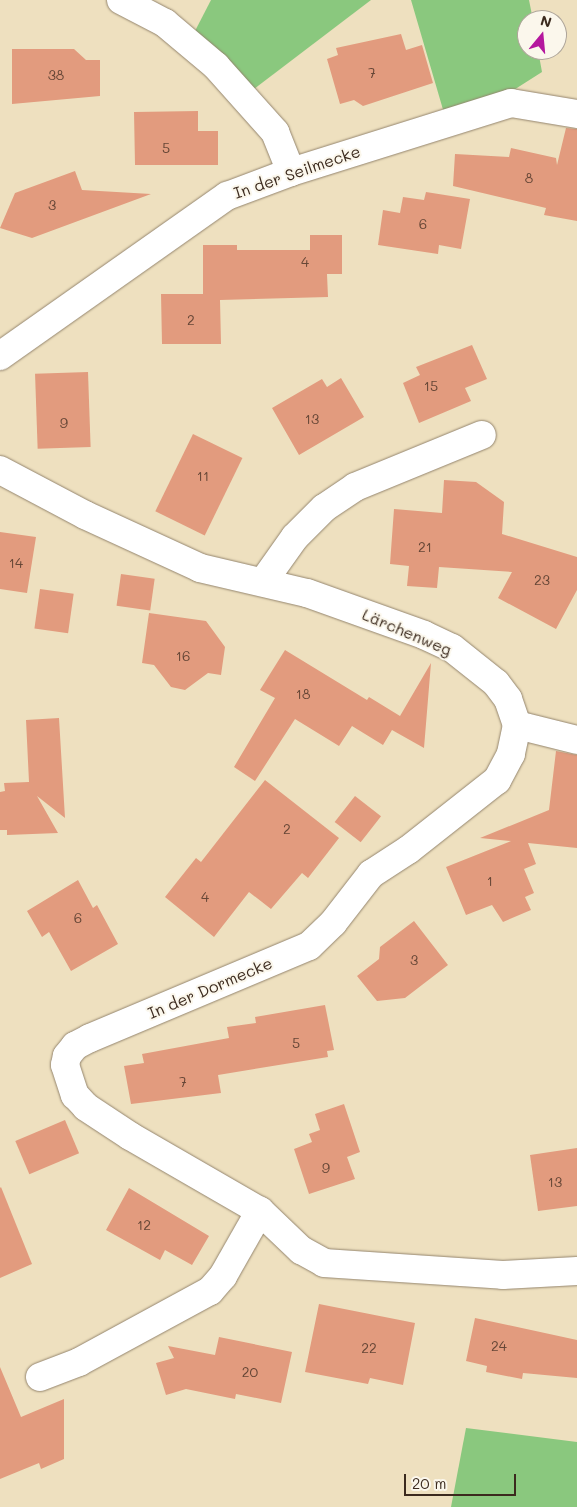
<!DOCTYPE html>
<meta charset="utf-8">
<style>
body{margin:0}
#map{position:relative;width:577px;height:1507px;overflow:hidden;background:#eee0bf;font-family:Mali,sans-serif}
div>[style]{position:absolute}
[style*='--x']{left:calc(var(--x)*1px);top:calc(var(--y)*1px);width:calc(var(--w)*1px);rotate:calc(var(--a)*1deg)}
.green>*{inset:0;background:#8ac87e}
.building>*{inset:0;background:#e29b7e;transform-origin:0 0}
.roads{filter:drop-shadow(0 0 1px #94856e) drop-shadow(0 0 1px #94856e)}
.minor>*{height:28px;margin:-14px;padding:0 14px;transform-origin:14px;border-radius:14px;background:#fff}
span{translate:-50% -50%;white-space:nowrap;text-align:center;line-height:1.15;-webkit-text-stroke:4px #fbf7ec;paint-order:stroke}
.number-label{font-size:14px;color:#654636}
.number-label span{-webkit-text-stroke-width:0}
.street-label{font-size:16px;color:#3b2a1e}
.north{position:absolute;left:517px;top:10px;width:50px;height:50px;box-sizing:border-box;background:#fbf7ec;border:1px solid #aea59a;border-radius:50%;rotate:17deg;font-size:14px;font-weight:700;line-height:20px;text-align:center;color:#3b2a1e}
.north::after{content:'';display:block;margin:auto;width:18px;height:22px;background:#b5179e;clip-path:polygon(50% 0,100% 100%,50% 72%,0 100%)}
.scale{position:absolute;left:404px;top:1474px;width:112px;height:22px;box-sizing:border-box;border:2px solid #3b2a1e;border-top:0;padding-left:6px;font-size:15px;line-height:18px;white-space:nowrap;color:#3b2a1e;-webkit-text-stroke:4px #fbf7ec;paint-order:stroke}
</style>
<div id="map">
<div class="green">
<div style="clip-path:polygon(211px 0,371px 0,254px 89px,195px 31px)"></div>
<div style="clip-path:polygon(411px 0,529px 0,533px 20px,527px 20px,527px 50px,538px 50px,542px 72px,509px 93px,444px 113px)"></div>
<div style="clip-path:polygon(466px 1428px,577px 1442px,577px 1507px,451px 1507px)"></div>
</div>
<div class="building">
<div style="clip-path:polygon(401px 34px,406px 50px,422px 45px,433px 83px,363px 106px,354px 100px,340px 104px,327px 59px,338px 55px,336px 48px)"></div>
<div style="clip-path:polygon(12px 49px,74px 49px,86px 60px,100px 60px,100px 96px,12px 104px)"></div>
<div style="clip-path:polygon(198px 111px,198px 131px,218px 131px,218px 165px,135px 165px,134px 112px)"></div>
<div style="clip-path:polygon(566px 128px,577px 129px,577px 221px,544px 215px,546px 208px,453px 186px,455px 154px,509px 157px,511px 148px,556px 158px,557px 165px)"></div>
<div style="clip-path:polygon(75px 171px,82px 190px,151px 194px,32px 238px,0 228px,15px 193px)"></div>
<div style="clip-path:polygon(426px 192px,470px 199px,461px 249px,439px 245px,438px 254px,378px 245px,383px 210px,400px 213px,403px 197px,424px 200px)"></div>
<div style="clip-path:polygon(310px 235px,342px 235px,342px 274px,327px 274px,328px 297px,220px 300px,221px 344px,162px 344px,161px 294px,203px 294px,203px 245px,237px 245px,237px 250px,310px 250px)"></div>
<div style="clip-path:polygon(472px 345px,487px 379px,465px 388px,471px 401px,419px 423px,403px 383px,420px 375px,416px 367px)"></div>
<div style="left:88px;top:372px;width:75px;height:53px;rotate:88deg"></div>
<div style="clip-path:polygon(341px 378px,364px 417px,299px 455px,272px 408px,322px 379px,327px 387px)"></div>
<div style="left:193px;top:434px;width:55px;height:86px;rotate:26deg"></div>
<div style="clip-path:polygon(444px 480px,476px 482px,504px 502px,502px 534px,577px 557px,577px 590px,556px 629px,498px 598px,512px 572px,439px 567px,437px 588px,407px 586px,409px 566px,390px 564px,394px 509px,442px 513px)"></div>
<div style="clip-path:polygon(0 532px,36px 537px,27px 593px,0 589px)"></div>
<div style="left:121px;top:574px;width:34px;height:32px;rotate:8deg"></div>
<div style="left:40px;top:589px;width:34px;height:40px;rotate:8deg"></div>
<div style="clip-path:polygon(149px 613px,206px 621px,225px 647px,221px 675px,208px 673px,185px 690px,171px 687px,154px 665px,142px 663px)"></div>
<div style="clip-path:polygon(285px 650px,367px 700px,369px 697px,400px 716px,431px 663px,424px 748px,392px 730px,383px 745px,352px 726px,339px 746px,295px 719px,255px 781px,234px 767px,275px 698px,260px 690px)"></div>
<div style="clip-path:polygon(59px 718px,65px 818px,37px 796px,58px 833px,7px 835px,7px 830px,0 830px,0 792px,5px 791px,4px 783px,29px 782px,26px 720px)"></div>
<div style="clip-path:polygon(556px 751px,577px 755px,577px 848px,528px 843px,536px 864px,524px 869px,534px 893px,525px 897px,531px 910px,503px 922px,492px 905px,466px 915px,446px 867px,511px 841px,480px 838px,549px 810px)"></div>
<div style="clip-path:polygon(265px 780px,339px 838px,308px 878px,302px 873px,271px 909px,249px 892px,214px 937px,165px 897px,196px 858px,201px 862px)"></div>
<div style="left:355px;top:796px;width:33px;height:33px;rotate:38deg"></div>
<div style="clip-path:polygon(78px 880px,93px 908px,97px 905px,118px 944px,71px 971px,49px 932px,42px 937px,27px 911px)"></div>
<div style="clip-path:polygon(414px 921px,448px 965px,405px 998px,377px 1001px,357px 976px,379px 959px,380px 947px)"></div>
<div style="clip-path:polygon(325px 1005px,334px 1050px,327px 1051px,328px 1057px,218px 1075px,221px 1093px,131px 1104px,124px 1066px,144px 1063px,142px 1054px,229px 1038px,227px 1027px,256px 1023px,255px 1017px)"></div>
<div style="clip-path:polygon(344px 1104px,360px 1152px,347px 1157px,355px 1179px,309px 1194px,294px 1149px,312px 1142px,309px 1134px,320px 1130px,315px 1114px)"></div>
<div style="left:65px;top:1120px;width:36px;height:54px;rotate:67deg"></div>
<div style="clip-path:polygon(577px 1148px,577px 1206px,538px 1211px,530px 1155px)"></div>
<div style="clip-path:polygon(1px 1187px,32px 1264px,0 1278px,0 1188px)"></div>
<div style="clip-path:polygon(129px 1188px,209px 1236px,192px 1265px,165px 1250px,160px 1260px,106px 1230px)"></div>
<div style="clip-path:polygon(319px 1304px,415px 1323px,403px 1385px,370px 1378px,368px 1384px,305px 1372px)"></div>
<div style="clip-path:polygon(475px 1318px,577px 1340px,577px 1378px,523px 1373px,522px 1379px,486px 1372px,487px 1366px,466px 1361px)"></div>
<div style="clip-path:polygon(219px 1337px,292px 1352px,281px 1403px,236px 1394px,235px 1399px,186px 1389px,166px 1395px,156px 1363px,174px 1358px,168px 1346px,215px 1355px)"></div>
<div style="clip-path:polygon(0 1367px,21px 1417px,64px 1399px,64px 1459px,41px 1469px,39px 1463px,0 1479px)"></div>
</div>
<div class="roads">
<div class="minor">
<div style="--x:121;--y:0;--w:50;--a:27.6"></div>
<div style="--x:165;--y:23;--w:67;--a:40.1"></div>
<div style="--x:216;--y:66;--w:89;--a:48.2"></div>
<div style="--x:275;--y:132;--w:43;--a:68.2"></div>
<div style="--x:0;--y:356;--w:278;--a:-35.2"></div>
<div style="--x:227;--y:196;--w:68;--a:-20.6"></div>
<div style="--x:291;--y:172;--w:231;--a:-17.4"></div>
<div style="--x:511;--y:103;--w:67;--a:9.5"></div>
<div style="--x:0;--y:470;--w:96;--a:27.9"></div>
<div style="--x:85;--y:515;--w:127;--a:24.7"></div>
<div style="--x:200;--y:568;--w:110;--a:13.2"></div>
<div style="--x:307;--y:593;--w:124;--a:19.7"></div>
<div style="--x:424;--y:635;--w:31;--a:25"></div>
<div style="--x:452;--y:648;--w:56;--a:38.5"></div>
<div style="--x:496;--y:683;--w:20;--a:53"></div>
<div style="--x:508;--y:699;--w:28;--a:71"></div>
<div style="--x:517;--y:725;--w:62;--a:14"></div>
<div style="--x:263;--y:582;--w:55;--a:-54.6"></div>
<div style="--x:295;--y:537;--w:41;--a:-45"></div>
<div style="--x:324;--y:508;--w:37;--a:-34"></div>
<div style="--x:355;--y:487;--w:137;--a:-22.3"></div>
<div style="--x:517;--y:725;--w:30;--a:102"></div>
<div style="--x:511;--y:754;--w:30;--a:118"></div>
<div style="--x:497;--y:780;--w:113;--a:141.8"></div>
<div style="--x:408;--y:850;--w:44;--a:147"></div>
<div style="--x:371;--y:874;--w:62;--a:127.8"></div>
<div style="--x:333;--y:923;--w:33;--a:136"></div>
<div style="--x:309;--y:946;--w:238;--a:157.2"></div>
<div style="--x:90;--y:1038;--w:17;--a:152"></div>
<div style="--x:75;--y:1046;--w:13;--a:129"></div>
<div style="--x:67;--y:1056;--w:9;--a:103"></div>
<div style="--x:65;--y:1065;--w:32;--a:72"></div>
<div style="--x:75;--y:1095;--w:16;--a:47"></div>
<div style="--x:86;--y:1107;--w:53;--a:33.4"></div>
<div style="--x:130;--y:1136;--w:150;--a:30"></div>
<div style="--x:260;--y:1211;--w:57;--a:43.6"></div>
<div style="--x:301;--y:1250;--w:26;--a:29"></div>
<div style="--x:324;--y:1263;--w:179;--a:3.8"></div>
<div style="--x:503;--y:1275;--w:74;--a:-3.1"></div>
<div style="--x:40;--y:1377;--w:42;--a:-21"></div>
<div style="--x:79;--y:1362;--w:149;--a:-28.5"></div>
<div style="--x:210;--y:1291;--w:20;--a:-49"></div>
<div style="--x:223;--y:1276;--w:75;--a:-60.4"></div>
</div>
</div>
<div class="number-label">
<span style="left:372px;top:73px">7</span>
<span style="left:56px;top:75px">38</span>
<span style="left:166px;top:148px">5</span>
<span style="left:529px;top:178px">8</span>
<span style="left:52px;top:205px">3</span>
<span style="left:423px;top:224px">6</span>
<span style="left:305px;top:262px">4</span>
<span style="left:191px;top:320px">2</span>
<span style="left:431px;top:386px">15</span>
<span style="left:312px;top:419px">13</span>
<span style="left:64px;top:423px">9</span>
<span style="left:203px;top:476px">11</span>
<span style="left:425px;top:547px">21</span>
<span style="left:16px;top:563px">14</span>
<span style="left:542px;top:580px">23</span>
<span style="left:183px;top:656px">16</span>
<span style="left:303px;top:694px">18</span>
<span style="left:287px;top:829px">2</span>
<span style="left:490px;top:881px">1</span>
<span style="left:205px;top:897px">4</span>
<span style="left:78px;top:918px">6</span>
<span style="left:414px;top:960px">3</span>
<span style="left:296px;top:1043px">5</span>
<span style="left:183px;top:1082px">7</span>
<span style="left:326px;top:1168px">9</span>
<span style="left:555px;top:1182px">13</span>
<span style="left:144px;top:1225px">12</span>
<span style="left:499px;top:1346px">24</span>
<span style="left:369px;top:1348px">22</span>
<span style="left:250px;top:1372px">20</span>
</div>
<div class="street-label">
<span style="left:297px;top:172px;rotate:-19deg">In der Seilmecke</span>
<span style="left:407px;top:632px;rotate:23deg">Lärchenweg</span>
<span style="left:210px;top:988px;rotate:-23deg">In der Dormecke</span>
</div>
<div class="north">N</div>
<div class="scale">20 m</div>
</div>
